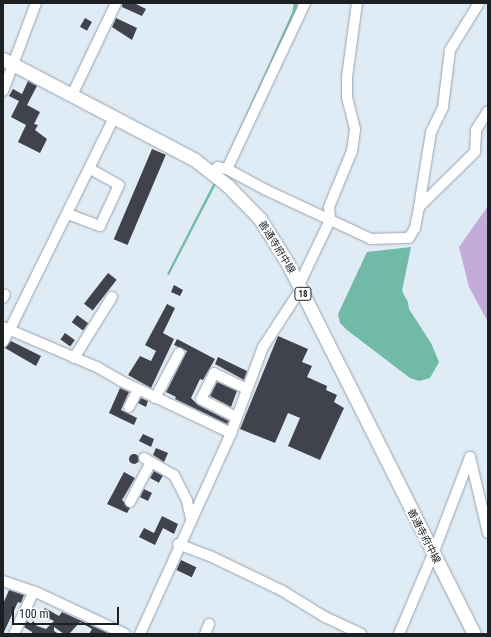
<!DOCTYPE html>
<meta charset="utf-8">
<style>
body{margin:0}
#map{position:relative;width:491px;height:637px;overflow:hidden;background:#dfebf5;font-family:"Roboto Condensed","Noto Sans JP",sans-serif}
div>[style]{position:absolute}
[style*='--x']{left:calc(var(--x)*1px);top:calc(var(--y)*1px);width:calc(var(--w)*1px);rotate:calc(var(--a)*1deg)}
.green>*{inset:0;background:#c4abd7}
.water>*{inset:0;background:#71baa7}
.building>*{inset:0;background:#40424d;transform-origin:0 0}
.round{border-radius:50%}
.roads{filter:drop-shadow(0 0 1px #97a2ac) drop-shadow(0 0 1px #97a2ac)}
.minor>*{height:10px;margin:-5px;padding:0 5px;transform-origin:5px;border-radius:5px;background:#fff}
.major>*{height:13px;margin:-6.5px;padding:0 6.5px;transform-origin:6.5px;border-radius:6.5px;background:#fff}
span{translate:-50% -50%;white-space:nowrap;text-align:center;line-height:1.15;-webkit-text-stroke:4px #fff;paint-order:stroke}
.shield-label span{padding:1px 3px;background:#fff;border:1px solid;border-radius:3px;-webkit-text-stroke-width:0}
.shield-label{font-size:9px;color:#1c2023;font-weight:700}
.street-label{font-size:10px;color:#1c2023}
.frame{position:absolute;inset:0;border:4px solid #1c2023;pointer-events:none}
.scale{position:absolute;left:12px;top:607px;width:107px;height:18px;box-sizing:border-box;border:2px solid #1c2023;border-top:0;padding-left:5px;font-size:12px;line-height:14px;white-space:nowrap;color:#1c2023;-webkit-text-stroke:3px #fff;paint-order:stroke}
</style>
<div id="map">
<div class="green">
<div style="clip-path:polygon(488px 206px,488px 322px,469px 287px,459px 247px)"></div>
</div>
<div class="water">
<div style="clip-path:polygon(294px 3px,297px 3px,297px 10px,216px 184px,169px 275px,167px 274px,225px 161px,292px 13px)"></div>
<div style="clip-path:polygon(411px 247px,402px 291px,408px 302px,409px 309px,431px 343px,439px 362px,430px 378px,419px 381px,410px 378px,347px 330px,340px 323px,338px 314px,367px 252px)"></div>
</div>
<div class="building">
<div style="clip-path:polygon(122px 3px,134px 3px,146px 9px,142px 16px,122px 7px)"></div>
<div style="left:85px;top:18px;width:8px;height:10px;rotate:30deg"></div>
<div style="clip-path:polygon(116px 18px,137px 28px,132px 40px,112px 27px)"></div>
<div style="clip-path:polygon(28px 81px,37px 86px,27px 105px,40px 112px,34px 124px,38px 125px,35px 130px,47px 139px,40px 153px,18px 142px,26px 125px,11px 117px,19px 101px,9px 96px,13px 89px,22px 94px)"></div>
<div style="left:152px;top:149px;width:15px;height:98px;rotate:23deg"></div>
<div style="left:108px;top:273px;width:11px;height:39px;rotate:38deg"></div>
<div style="clip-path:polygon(174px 285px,183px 290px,180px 296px,171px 292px)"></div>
<div style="clip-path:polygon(167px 304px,175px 308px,163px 333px,174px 339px,151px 388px,128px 375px,140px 356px,151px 361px,156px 351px,145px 345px)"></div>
<div style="left:77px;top:315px;width:14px;height:9px;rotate:36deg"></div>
<div style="left:65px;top:333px;width:12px;height:8px;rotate:35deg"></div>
<div style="clip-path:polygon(278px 336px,308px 349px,302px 362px,312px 366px,307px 377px,327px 386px,326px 390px,337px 395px,334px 402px,344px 408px,320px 460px,288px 446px,300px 418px,288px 413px,275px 443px,240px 429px)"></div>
<div style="clip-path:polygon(177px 339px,215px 359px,203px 380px,200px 379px,191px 398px,198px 405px,229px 421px,227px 424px,175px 399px,176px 397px,166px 392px,187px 351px,174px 345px)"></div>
<div style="clip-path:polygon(11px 341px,41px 356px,36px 366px,5px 348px)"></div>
<div style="clip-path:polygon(218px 357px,247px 371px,244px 380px,215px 364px)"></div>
<div style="clip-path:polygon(217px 382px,237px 391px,231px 407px,210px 396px)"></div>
<div style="clip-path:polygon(120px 388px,129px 392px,121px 410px,137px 418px,134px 425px,109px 413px)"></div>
<div style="clip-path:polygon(141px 398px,148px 401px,146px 407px,138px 403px)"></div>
<div style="clip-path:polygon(143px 434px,154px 439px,151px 447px,139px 441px)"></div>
<div style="clip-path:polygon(156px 448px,168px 453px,164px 462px,153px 455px)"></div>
<div class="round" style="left:129px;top:454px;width:10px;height:10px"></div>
<div style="left:154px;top:471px;width:10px;height:8px;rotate:29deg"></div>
<div style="clip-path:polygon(124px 472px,135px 478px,122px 500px,130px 508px,127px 513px,107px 504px)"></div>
<div style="left:144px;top:489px;width:9px;height:9px;rotate:27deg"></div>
<div style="clip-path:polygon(162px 516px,178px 524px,174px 534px,163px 528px,155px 545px,139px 537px,144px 528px,154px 533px)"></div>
<div style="left:181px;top:560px;width:17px;height:11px;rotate:25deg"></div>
<div style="clip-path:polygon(9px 590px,24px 595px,21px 603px,18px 602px,3px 634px,3px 604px)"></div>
<div style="clip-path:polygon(45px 608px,59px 616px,62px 612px,110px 634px,89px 634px,92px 629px,80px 622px,69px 634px,64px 634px,54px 627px,54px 631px,59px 634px,32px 634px,32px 632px,24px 627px,27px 621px,31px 624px,33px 621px,37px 626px,46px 629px,54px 621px,42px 615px)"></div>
</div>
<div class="roads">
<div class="minor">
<div style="--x:3;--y:91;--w:94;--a:-69.4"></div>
<div style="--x:72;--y:95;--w:102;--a:-64.4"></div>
<div style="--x:227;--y:169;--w:44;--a:28.3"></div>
<div style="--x:266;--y:190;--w:116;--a:25"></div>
<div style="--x:371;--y:239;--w:38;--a:-2"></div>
<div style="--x:409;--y:238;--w:12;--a:-59"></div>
<div style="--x:415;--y:228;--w:21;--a:-79"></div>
<div style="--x:419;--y:207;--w:76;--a:-80.9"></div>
<div style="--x:431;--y:132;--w:28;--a:-64"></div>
<div style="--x:443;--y:107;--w:57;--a:-83"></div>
<div style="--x:450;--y:50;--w:55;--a:-58.3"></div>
<div style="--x:212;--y:173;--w:8;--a:-45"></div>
<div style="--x:218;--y:167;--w:9;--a:13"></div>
<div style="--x:227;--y:169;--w:183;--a:-64.8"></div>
<div style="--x:419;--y:207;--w:78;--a:-44.5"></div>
<div style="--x:475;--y:152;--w:22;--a:-87"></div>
<div style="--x:476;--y:130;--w:22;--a:-58"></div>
<div style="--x:68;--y:214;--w:34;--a:21"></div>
<div style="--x:100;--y:226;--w:45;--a:-65.1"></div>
<div style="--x:119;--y:185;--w:33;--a:-151"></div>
<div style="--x:299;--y:285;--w:72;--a:-64.5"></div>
<div style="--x:330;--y:220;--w:13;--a:-94"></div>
<div style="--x:329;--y:207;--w:61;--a:-67.7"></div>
<div style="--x:352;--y:151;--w:22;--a:-82"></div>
<div style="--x:355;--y:129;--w:33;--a:-104"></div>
<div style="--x:347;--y:97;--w:20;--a:-90"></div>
<div style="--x:347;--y:77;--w:75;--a:-82.3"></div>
<div style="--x:3;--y:298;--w:4;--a:-63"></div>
<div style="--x:3;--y:327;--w:102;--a:23.1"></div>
<div style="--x:97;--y:367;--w:28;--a:30"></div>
<div style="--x:121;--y:381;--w:122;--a:25.3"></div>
<div style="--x:9;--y:331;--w:237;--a:-63.8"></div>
<div style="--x:3;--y:342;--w:13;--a:-63"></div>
<div style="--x:74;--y:358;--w:72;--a:-58.1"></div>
<div style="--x:155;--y:398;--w:51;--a:-61.9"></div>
<div style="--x:129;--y:407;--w:19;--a:-62"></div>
<div style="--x:236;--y:417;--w:39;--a:-153"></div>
<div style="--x:201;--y:399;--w:29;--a:-63"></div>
<div style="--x:214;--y:373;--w:37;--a:26"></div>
<div style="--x:144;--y:458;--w:34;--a:30"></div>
<div style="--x:174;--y:475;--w:29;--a:63"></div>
<div style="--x:187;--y:501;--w:17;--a:77"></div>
<div style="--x:130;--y:502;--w:45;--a:-62.3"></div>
<div style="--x:178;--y:544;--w:34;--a:21"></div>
<div style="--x:210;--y:556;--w:79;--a:25.6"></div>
<div style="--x:281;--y:590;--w:52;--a:31.5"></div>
<div style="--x:325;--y:617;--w:40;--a:25"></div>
<div style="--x:3;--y:581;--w:37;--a:19"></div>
<div style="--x:38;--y:593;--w:96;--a:25.2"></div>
<div style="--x:14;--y:634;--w:47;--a:-65.1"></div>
<div style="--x:140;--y:634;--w:221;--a:-65.6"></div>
<div style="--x:231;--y:433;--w:92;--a:-69.6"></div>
<div style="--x:263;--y:347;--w:69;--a:-56.8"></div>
<div style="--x:205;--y:634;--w:11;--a:-68"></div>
<div style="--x:399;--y:634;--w:87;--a:-67"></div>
<div style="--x:433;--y:554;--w:104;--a:-69.1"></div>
<div style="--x:470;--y:457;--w:78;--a:76.7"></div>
</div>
<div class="major">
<div style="--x:3;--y:59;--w:217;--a:27.7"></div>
<div style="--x:195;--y:160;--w:42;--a:38.2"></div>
<div style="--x:228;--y:186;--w:46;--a:45.9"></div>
<div style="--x:260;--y:219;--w:51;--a:57.9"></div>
<div style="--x:287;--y:262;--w:416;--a:63.3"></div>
</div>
</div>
<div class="shield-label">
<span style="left:303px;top:294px">18</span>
</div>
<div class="street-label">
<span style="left:277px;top:247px;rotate:58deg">善通寺府中線</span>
<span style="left:424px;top:536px;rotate:63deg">善通寺府中線</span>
</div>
<div class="frame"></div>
<div class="scale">100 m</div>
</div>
